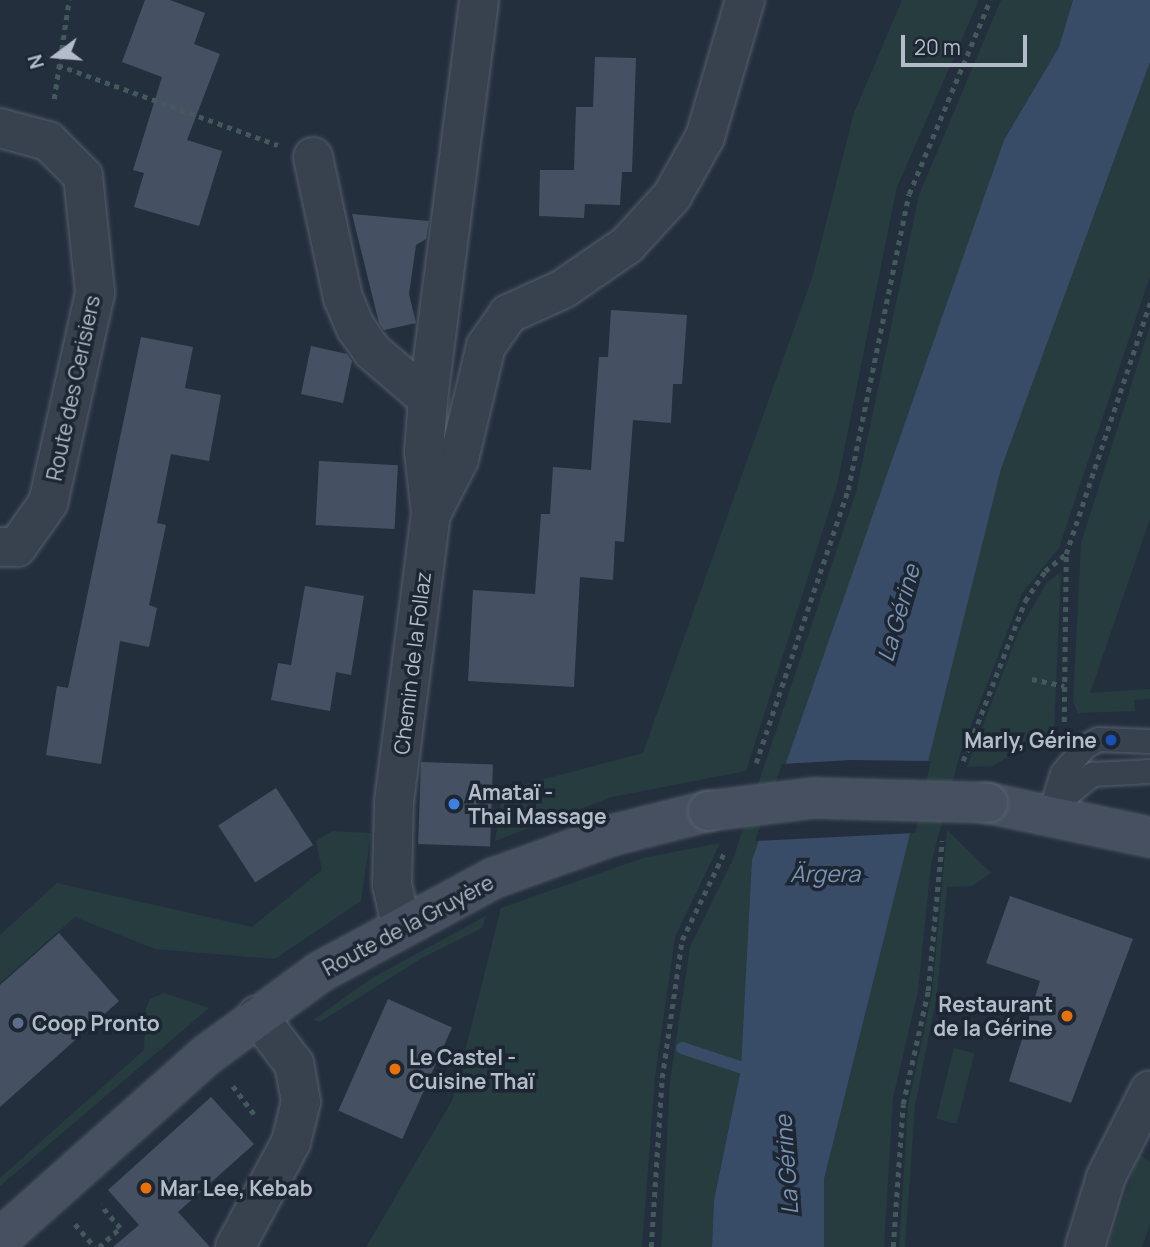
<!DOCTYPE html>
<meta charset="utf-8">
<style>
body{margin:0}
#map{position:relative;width:1150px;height:1247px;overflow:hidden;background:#242f3e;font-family:Manrope,sans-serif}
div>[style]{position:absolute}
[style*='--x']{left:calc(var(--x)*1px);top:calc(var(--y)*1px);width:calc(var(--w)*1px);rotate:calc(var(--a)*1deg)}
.green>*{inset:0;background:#263c3f;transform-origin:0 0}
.water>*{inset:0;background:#394c67}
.pier>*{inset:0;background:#242f3e}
.stream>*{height:12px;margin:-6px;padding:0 6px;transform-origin:6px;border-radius:6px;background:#394c67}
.building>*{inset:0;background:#455162;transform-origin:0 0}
.path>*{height:4.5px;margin-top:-2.25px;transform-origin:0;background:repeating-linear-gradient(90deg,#44595c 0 5px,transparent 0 10px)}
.roads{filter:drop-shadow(0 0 2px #565f6c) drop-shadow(0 0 2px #565f6c)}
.service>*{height:23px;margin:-11.5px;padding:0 11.5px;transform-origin:11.5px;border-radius:11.5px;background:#38414e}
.minor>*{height:38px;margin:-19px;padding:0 19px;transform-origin:19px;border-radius:19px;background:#38414e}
.tertiary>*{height:38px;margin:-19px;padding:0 19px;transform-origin:19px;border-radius:19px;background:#38414e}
.secondary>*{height:38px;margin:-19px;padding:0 19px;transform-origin:19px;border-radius:19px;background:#465061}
.bridges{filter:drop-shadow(0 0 2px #565f6c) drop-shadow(0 0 2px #565f6c)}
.secondary-bridge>*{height:38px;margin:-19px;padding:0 19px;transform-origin:19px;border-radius:19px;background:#465061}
.dots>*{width:19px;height:19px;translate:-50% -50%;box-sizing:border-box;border:4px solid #1d2633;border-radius:50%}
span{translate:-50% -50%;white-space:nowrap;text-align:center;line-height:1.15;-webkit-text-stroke:7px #1d2633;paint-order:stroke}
.street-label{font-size:21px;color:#b4bcc9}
.poi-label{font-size:21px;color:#b4bcc9;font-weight:700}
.right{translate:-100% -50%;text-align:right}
.left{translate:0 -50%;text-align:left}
.water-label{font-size:23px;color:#7c92b1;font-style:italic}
.north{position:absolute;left:21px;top:21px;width:70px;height:70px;-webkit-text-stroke:5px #1d2633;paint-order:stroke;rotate:254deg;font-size:19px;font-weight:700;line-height:28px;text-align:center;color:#b4bcc9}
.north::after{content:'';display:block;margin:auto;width:24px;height:32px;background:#b4bcc9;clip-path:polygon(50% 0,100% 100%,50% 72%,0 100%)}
.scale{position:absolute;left:901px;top:35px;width:126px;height:32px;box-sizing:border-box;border:4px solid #b4bcc9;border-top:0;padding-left:9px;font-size:21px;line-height:24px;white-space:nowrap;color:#b4bcc9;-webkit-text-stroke:5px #1d2633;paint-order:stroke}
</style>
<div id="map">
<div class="green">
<div style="clip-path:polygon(902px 0,979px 0,897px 187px,837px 486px,746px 771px,612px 797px,495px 841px,503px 790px,643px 753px,812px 278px,854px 113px)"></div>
<div style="clip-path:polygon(1001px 0,1073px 0,1059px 47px,1004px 140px,917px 396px,741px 1069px,714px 1200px,712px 1247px,661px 1247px,670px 1081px,690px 947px,733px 859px,856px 492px,919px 195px)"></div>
<div style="clip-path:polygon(1150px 62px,1150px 276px,1059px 548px,1022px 593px,960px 754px,931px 864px,918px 991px,893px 1098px,884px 1247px,824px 1247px,824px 1179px,1001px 469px)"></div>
<div style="clip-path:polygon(1150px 326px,1150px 519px,1090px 693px,1150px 689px,1150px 699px,1134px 700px,1135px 711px,1078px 713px,1073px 702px,1081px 543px)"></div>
<div style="clip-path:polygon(1061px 572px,1054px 729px,993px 766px,967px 767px,1019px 631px,1047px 582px)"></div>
<div style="clip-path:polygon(947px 830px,991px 873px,972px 886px,947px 887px,937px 994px,915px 1106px,905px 1247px,899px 1247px,908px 1106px,932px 993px)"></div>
<div style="clip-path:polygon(332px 831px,371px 833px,361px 901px,275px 959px,155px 949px,75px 917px,0 983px,0 935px,57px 883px,252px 927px,322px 870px,316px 841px)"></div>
<div style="clip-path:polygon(720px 843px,675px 937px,655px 1077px,642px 1247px,366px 1247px,453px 1099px,501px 908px,643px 858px)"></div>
<div style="clip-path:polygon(486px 916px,482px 928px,422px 958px,320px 1022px,313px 1020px,372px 978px)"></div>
<div style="clip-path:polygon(164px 993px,209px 1008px,0 1186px,0 1178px,144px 1050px,146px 1008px,150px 999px)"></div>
<div style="left:954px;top:1048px;width:21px;height:73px;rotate:14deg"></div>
<div style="clip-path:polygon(1139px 1154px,1150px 1162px,1150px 1224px,1142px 1247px,1108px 1247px)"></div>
</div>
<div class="water">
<div style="clip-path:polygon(1073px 0,1150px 0,1150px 62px,1001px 469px,824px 1179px,824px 1247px,712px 1247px,714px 1200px,741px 1069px,752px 860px,1004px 140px,1059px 47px)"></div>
</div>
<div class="pier">
<div style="clip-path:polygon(851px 760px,931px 761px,915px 833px,755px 841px,782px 764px)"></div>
</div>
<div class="stream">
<div style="--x:682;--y:1048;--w:77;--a:18.2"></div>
</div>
<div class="building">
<div style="clip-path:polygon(145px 0,170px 0,205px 13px,194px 44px,220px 54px,187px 140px,222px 151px,199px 226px,134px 207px,144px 173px,133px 170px,162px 77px,122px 62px)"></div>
<div style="clip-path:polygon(595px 57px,636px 58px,632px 172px,622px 172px,620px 205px,585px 204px,584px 218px,539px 216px,540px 170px,574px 170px,576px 107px,593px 107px)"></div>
<div style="clip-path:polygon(352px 214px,429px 221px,426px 239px,416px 245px,409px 294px,416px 323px,384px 330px,379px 323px)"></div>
<div style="clip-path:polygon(611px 310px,687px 315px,682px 384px,673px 384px,671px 423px,633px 420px,624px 542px,615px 541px,613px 580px,580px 577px,574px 687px,468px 681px,473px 590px,535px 594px,541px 514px,550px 514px,553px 467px,591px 470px,599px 357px,608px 357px)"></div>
<div style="clip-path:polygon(141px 337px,193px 347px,185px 388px,221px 395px,209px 461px,171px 454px,157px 523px,166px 525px,149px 605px,157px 608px,149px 647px,120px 641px,101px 764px,46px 755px,57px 686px,68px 688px)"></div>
<div style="clip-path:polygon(311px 346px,347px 354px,352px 361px,343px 403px,301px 394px)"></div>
<div style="left:319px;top:461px;width:79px;height:64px;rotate:3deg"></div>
<div style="clip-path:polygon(305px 586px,364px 596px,351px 675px,336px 672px,330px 711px,271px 700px,278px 663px,291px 665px)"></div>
<div style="left:421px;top:762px;width:72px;height:82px;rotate:2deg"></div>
<div style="left:276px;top:788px;width:68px;height:69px;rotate:57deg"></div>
<div style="clip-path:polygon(1010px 896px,1133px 939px,1071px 1103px,1009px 1081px,1040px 981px,986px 963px)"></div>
<div style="clip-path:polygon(59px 933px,119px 1001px,0 1107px,0 985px)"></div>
<div style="left:388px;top:999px;width:70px;height:122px;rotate:24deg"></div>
<div style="clip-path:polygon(211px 1097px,254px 1144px,178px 1212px,210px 1247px,113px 1247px,139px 1225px,108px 1190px)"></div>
</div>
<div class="path">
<div style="--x:58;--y:65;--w:234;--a:20"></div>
<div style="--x:54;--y:99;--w:100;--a:-81.4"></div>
<div style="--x:1032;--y:679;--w:33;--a:12"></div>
<div style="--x:1064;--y:722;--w:168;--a:-89.3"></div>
<div style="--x:963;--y:761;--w:172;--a:-68.8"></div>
<div style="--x:1025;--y:601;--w:36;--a:-56"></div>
<div style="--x:1045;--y:571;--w:27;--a:-39"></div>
<div style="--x:1066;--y:554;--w:265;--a:-71.5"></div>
<div style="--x:756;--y:763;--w:288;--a:-71.4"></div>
<div style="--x:848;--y:490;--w:302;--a:-78.4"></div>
<div style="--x:909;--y:194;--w:210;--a:-67.3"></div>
<div style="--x:233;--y:1086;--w:36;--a:53"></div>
<div style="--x:75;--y:1224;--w:30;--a:49"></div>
<div style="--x:99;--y:1247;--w:28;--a:-42"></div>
<div style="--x:120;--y:1228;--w:30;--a:-131"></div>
<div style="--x:651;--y:1247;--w:169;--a:-86.3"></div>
<div style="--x:662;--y:1078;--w:139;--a:-81.8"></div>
<div style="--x:682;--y:940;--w:99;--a:-64.2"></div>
<div style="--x:893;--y:1247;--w:143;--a:-86"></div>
<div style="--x:903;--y:1104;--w:116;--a:-77.5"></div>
<div style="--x:928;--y:991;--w:151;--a:-84.7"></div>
</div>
<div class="roads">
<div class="service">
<div style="--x:1055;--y:804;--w:48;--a:-39"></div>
<div style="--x:1092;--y:774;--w:58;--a:-3"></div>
<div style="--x:1050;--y:812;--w:41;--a:-72.9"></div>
<div style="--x:1062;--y:773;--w:35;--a:-50"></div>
<div style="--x:1085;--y:746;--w:15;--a:-28"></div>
<div style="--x:1098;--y:739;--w:52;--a:2.2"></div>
</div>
<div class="minor">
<div style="--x:0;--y:128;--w:50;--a:15.2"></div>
<div style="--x:48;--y:141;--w:49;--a:45"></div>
<div style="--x:83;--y:176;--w:118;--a:84.1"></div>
<div style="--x:95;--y:293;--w:215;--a:102.6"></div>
<div style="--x:48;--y:503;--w:54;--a:125.2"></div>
<div style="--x:17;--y:547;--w:17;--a:180"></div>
<div style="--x:313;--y:157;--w:144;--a:78"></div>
<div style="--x:343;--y:298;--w:33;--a:67"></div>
<div style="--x:356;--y:328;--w:28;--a:55"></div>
<div style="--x:372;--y:351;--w:74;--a:40.6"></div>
<div style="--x:431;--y:514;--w:62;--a:-63"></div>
<div style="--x:459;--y:459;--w:116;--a:-76.6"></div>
<div style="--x:486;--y:346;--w:39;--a:-55"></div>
<div style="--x:508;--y:314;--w:60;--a:-24.4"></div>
<div style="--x:563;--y:289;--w:78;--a:-34.5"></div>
<div style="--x:627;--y:245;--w:67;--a:-47.4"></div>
<div style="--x:672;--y:196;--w:68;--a:-60.8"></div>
<div style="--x:705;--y:137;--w:143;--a:-73.7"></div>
<div style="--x:401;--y:926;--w:43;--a:-102.1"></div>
<div style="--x:392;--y:884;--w:82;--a:-88.6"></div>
<div style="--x:394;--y:802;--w:290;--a:-82.7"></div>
<div style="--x:431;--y:514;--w:62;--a:-96.4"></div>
<div style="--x:424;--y:452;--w:53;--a:-85.7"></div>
<div style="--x:428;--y:399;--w:402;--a:-82.7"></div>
<div style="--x:235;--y:1247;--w:119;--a:-61.9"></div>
<div style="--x:291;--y:1142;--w:41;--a:-76"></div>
<div style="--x:301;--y:1102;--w:39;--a:-100"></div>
<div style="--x:294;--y:1064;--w:61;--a:-127.1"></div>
</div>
<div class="tertiary">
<div style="--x:1085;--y:1247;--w:73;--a:-73.3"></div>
<div style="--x:1106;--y:1177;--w:97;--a:-63.2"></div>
</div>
<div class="secondary">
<div style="--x:988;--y:803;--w:166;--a:11.9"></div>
<div style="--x:0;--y:1239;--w:278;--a:-41.7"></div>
<div style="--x:208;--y:1054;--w:139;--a:-36.2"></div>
<div style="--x:320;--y:972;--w:198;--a:-28.4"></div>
<div style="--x:494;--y:878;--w:127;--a:-19.9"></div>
<div style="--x:613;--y:835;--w:98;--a:-14.2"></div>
</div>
</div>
<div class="bridges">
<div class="secondary-bridge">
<div style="--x:708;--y:811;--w:107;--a:-7"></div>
<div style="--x:814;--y:798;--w:174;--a:1.6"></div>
</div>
</div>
<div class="dots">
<div style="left:1111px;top:740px;background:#1a4fb4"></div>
<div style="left:454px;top:804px;background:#3f7fe0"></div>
<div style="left:1067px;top:1016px;background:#e8710a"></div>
<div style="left:18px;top:1023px;background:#5c6f8a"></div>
<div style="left:395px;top:1069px;background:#e8710a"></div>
<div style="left:146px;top:1188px;background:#e8710a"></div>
</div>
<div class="street-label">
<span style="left:73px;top:388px;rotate:-78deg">Route des Cerisiers</span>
<span style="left:412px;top:663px;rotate:-83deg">Chemin de la Follaz</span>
<span style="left:408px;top:925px;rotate:-28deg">Route de la Gruyère</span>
</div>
<div class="poi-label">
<span class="right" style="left:1097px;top:740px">Marly, Gérine</span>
<span class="left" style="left:468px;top:804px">Amataï -<br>Thai Massage</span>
<span class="right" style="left:1053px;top:1016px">Restaurant<br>de la Gérine</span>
<span class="left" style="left:32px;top:1023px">Coop Pronto</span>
<span class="left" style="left:409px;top:1069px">Le Castel -<br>Cuisine Thaï</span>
<span class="left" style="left:160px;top:1188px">Mar Lee, Kebab</span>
</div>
<div class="water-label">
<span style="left:898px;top:613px;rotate:-74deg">La Gérine</span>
<span style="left:825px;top:873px">Ärgera</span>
<span style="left:786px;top:1165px;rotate:-94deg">La Gérine</span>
</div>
<div class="north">N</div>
<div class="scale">20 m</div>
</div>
